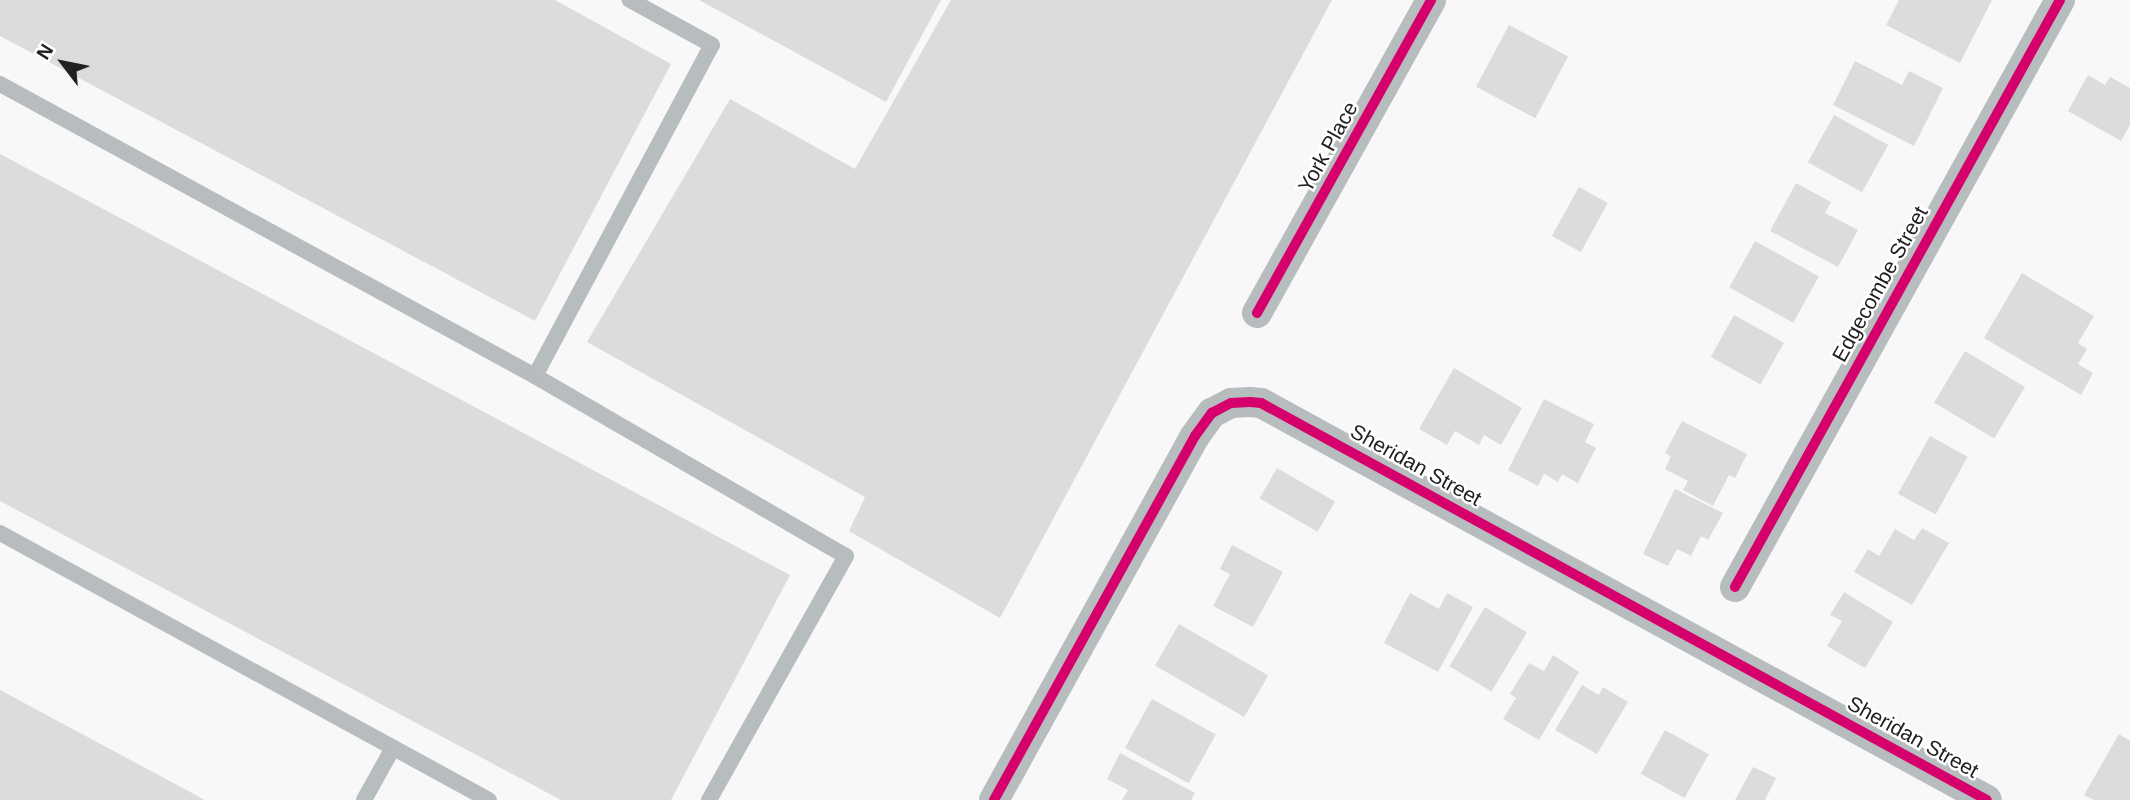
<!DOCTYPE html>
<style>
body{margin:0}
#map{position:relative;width:2130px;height:800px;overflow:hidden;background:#f8f8f9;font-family:Arial,sans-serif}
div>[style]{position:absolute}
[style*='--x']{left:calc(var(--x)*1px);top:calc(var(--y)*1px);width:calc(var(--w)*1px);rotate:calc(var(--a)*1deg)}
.building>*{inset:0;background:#dcdcdc;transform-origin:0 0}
.service>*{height:16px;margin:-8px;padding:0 8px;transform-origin:8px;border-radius:8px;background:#b7bcbe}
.minor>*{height:30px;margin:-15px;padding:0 15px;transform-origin:15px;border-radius:15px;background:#b7bcbe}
.cycleway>*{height:10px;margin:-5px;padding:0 5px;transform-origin:5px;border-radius:5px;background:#d6006c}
span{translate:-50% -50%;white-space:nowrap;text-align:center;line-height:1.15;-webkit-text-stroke:5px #fff;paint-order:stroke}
.street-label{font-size:21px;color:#212022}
.north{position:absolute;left:28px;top:28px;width:70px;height:70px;-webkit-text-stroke:5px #fff;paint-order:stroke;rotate:302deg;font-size:19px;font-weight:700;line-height:28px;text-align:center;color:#212022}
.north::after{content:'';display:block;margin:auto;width:24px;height:32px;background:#212022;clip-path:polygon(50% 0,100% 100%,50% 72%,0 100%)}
</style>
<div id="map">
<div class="building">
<div style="clip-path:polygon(0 0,555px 0,671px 64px,535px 321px,0 36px)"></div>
<div style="clip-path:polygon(699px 0,941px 0,886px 102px)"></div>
<div style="clip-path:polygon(951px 0,1332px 0,1000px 618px,849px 531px,865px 497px,587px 342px,730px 99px,855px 169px)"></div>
<div style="clip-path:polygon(1899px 0,1992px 0,1960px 63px,1886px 25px)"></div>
<div style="left:1509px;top:25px;width:67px;height:70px;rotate:28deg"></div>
<div style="clip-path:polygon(1855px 61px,1902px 85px,1909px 71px,1943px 88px,1914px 146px,1833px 105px)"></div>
<div style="clip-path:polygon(2088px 75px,2105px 85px,2110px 77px,2130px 88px,2130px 125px,2121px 141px,2068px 111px)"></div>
<div style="left:1834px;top:115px;width:62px;height:54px;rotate:29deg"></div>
<div style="clip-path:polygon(0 154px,790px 575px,671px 800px,561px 800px,0 501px)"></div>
<div style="clip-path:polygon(1796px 183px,1831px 202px,1825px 213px,1858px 230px,1838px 267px,1770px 231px)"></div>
<div style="left:1579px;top:187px;width:33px;height:56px;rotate:29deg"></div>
<div style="left:1755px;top:241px;width:73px;height:53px;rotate:29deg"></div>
<div style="clip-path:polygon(2022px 273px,2094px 316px,2078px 343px,2087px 349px,2078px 364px,2093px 373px,2081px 395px,1984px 338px)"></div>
<div style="left:1734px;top:315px;width:57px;height:48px;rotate:29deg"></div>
<div style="left:1965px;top:351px;width:70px;height:60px;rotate:31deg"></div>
<div style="clip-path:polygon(1454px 368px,1522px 408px,1501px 445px,1484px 435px,1479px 445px,1455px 431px,1447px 445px,1419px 429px)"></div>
<div style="clip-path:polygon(1544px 399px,1594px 424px,1585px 442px,1596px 448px,1578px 483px,1562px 474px,1558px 482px,1544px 474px,1538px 486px,1508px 470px)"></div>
<div style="clip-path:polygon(1682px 421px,1747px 454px,1735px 478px,1729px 475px,1713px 506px,1683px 490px,1688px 481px,1665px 469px,1671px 456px,1665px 453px)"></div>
<div style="left:1930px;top:436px;width:43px;height:66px;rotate:29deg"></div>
<div style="left:1277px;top:468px;width:67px;height:35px;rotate:30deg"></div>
<div style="clip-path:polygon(1675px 489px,1723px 513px,1708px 540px,1701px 536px,1691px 556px,1677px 549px,1668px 566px,1643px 554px)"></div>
<div style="clip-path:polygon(1922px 528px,1949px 543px,1912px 605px,1854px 572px,1868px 549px,1879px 556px,1895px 529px,1914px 540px)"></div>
<div style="clip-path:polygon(1232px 545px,1283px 572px,1253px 627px,1213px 606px,1230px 574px,1220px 569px)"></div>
<div style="clip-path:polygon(1844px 592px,1893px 622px,1865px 668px,1827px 646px,1842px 621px,1830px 615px)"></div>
<div style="clip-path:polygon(1410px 593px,1439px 609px,1447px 593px,1473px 607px,1438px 672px,1384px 643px)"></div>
<div style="left:1485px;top:607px;width:49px;height:69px;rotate:31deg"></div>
<div style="left:1179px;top:624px;width:103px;height:48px;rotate:30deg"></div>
<div style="clip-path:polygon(1553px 655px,1579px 672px,1539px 740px,1503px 719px,1516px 698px,1510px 694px,1529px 663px,1544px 671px)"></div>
<div style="clip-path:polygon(1582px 685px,1599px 695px,1603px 687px,1628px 702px,1597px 754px,1555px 730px)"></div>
<div style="clip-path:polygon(0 690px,205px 800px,0 800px)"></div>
<div style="left:1152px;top:699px;width:73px;height:56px;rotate:29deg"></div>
<div style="left:1665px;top:730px;width:50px;height:50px;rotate:29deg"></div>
<div style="clip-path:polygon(2119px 734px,2130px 741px,2130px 800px,2094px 800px,2084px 795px)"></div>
<div style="clip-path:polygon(1120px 753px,1195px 793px,1191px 800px,1122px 800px,1128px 790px,1107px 779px)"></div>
<div style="clip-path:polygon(1753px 767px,1776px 778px,1765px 800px,1735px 800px)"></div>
</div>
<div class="service">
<div style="--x:0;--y:84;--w:609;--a:28.63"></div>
<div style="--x:535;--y:376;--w:359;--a:30.1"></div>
<div style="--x:846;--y:556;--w:280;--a:119.3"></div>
<div style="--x:535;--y:376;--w:375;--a:-61.9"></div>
<div style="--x:712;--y:45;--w:94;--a:-151.2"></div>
<div style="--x:0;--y:533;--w:557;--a:28.64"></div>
<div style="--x:364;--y:800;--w:60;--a:-60.9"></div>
</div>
<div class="minor">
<div style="--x:1257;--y:313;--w:358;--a:-60.9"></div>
<div style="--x:1735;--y:587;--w:671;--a:-61.03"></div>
<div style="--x:994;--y:800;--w:416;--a:-61.1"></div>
<div style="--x:1195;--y:436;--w:29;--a:-54"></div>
<div style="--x:1212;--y:413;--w:21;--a:-28"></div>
<div style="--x:1231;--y:403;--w:19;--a:-3"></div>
<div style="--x:1250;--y:402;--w:11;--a:5"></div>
<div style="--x:1261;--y:403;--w:827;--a:28.67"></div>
</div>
<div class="cycleway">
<div style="--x:1257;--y:313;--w:358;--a:-60.9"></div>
<div style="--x:1735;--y:587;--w:671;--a:-61.03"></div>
<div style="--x:994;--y:800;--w:416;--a:-61.1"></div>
<div style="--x:1195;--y:436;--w:29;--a:-54"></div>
<div style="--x:1212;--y:413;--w:21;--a:-28"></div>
<div style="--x:1231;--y:403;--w:19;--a:-3"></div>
<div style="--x:1250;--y:402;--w:11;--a:5"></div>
<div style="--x:1261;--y:403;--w:827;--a:28.67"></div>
</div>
<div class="street-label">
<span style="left:1328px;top:147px;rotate:-61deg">York Place</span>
<span style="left:1880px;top:284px;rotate:-61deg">Edgecombe Street</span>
<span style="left:1416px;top:465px;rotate:29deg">Sheridan Street</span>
<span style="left:1913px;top:737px;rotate:29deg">Sheridan Street</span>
</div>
<div class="north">N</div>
</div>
